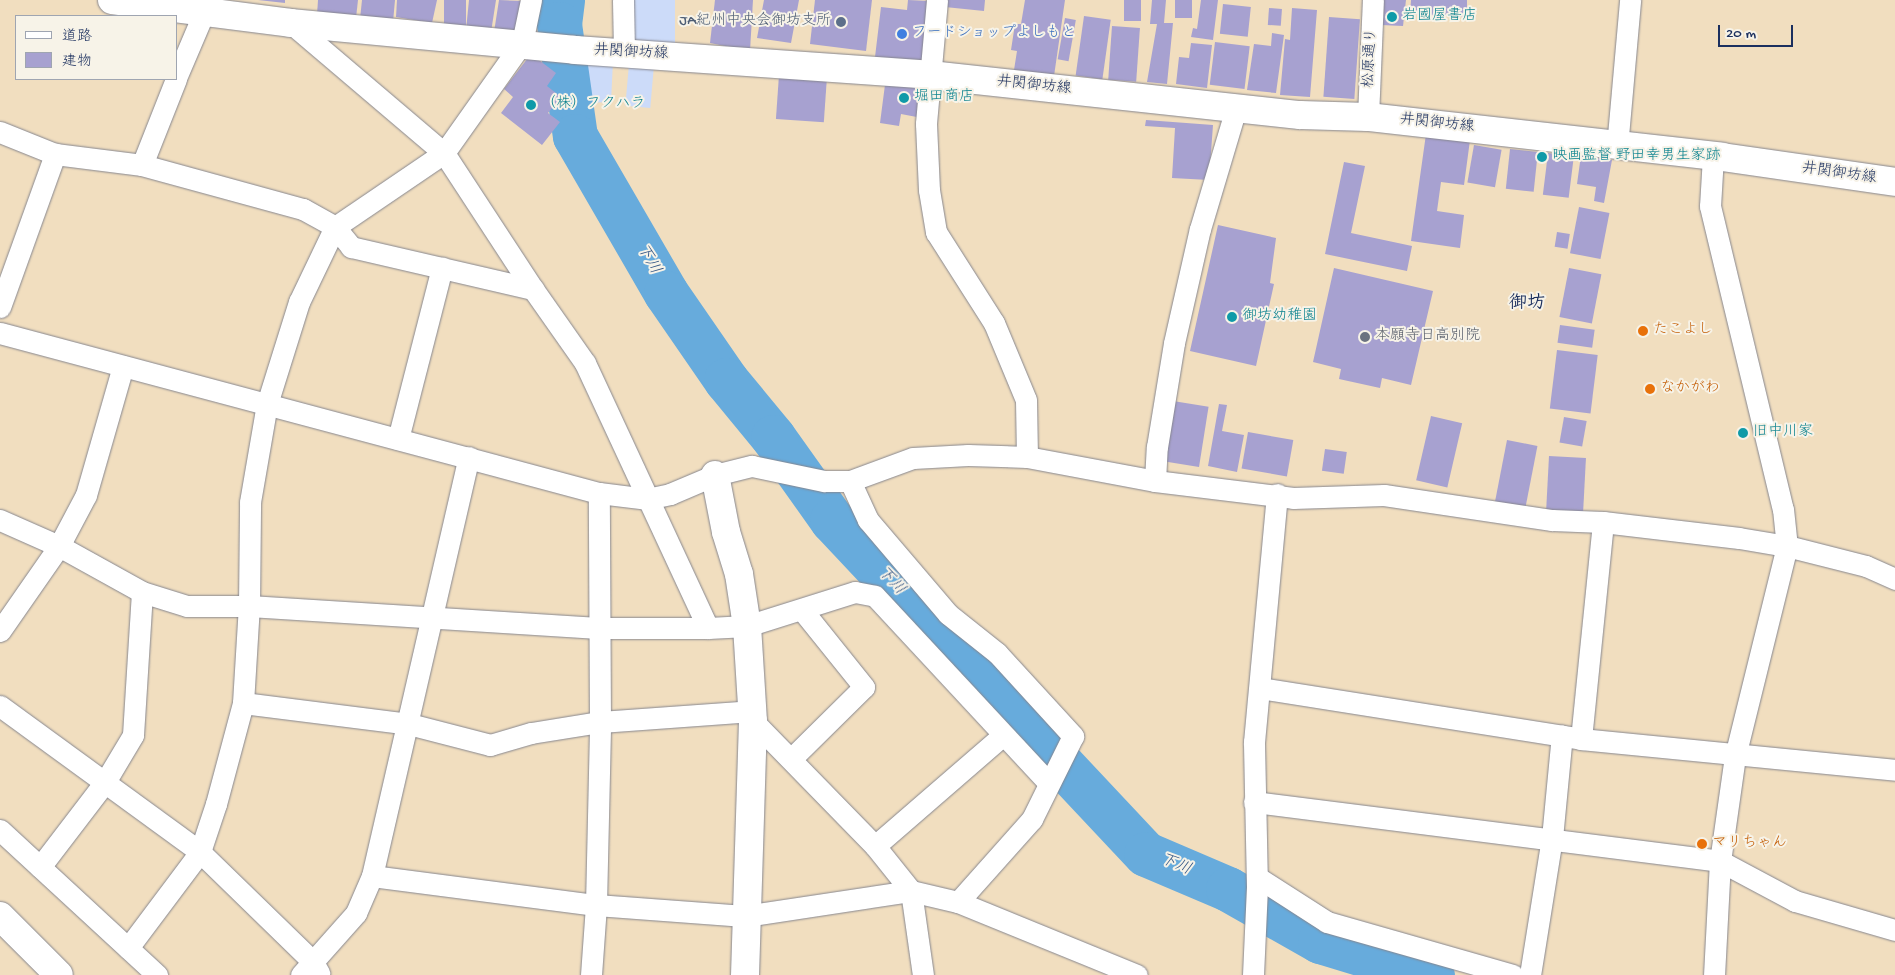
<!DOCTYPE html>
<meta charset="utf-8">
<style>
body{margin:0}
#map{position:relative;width:1895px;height:975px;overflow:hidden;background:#f1debf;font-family:"Gochi Hand","Klee One",sans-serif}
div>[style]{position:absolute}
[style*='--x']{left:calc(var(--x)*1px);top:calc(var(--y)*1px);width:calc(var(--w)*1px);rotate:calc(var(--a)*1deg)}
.built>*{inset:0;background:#ccdbf9;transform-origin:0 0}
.river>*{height:45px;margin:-22.5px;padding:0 22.5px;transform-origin:22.5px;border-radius:22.5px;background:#67abdc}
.building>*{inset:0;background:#a7a1d0;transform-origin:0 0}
.roads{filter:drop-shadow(0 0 1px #86868e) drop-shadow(0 0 1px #86868e)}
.minor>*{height:21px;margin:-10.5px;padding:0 10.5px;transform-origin:10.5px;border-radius:10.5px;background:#fff}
.tertiary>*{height:28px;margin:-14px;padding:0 14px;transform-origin:14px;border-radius:14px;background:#fff}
.secondary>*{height:28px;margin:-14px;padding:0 14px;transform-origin:14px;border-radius:14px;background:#fff}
.dots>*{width:14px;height:14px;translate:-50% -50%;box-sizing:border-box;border:2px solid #f7f3e8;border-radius:50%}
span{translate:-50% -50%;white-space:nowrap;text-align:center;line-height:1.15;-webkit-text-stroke:4px #f7f3e8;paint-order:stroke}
.culture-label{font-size:15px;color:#0d838f}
.left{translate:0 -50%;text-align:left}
.service-label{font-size:15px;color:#4e5e75}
.right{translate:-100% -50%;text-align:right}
.shop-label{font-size:15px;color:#366cbe}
.street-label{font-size:15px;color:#1b2f5e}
.food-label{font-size:15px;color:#c56008}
.worship-label{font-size:15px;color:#5b616d}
.water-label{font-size:16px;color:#325484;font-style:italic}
.quarter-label{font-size:18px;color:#1b2f5e;font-weight:700}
.legend{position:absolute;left:15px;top:15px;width:162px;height:65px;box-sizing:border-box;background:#f7f3e8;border:1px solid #9fa5b1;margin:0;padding:6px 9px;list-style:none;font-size:15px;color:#1b2f5e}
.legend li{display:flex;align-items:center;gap:10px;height:25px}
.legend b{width:25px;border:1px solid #9fa5b1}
.scale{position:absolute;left:1718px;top:25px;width:75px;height:22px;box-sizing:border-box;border:2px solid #1b2f5e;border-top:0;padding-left:6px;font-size:15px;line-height:18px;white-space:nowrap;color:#1b2f5e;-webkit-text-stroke:4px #f7f3e8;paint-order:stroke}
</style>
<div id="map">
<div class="built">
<div style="left:632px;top:0;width:43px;height:43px"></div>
<div style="clip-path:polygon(577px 57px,613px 61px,611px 102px,584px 103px)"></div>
<div style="left:629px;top:64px;width:25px;height:42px;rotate:5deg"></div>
</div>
<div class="river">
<div style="--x:562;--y:0;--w:24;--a:97"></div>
<div style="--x:559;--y:24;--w:113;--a:81.9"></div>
<div style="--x:575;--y:136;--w:181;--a:59.9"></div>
<div style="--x:666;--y:293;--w:106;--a:55.4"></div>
<div style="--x:726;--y:380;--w:74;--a:50.5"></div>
<div style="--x:773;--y:437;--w:102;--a:54.6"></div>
<div style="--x:832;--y:520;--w:458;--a:46.8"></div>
<div style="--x:1146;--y:854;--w:89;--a:23.1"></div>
<div style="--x:1228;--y:889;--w:106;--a:29.5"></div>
<div style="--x:1320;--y:941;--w:117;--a:16.9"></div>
</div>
<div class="building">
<div style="clip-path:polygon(258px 0,285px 0,285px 3px)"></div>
<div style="clip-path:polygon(318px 0,358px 0,356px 18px,317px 15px)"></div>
<div style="clip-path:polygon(362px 0,395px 0,393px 22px,360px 19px)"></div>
<div style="clip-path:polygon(397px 0,437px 0,432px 23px,396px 17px)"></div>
<div style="left:444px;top:0;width:22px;height:28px"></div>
<div style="clip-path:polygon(469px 0,496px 0,491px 32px,466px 30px)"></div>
<div style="clip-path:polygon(499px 0,523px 1px,516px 35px,494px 32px)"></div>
<div style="clip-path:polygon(715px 0,753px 0,750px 51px,710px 43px)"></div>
<div style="clip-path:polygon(764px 0,799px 0,791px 43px,757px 38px)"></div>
<div style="clip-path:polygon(815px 0,872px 0,866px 51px,810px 44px)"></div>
<div style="clip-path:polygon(908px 0,929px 1px,922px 63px,875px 57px,881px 7px,907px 10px)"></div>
<div style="clip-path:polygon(945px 0,985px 0,984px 11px,945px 7px)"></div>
<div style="clip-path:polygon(1025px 0,1065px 0,1054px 76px,1014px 70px,1017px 51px,1011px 50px,1015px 24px,1021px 24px)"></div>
<div style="left:1124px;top:0;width:17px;height:21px"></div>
<div style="clip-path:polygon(1152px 0,1166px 0,1164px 23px,1173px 23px,1167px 84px,1147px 82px,1157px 24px,1150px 24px)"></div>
<div style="left:1175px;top:0;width:17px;height:18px"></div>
<div style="clip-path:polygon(1201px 0,1218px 0,1213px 40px,1191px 37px,1193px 28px,1197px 29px)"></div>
<div style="clip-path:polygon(1380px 0,1406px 0,1403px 26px,1381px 25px)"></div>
<div style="clip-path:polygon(1411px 0,1467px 0,1467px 17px,1410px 14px)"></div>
<div style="left:1223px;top:4px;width:28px;height:30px;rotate:6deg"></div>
<div style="left:1269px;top:8px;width:13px;height:17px;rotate:4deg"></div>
<div style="clip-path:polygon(1292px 8px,1317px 10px,1310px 97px,1280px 95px,1285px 39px,1290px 40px)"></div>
<div style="left:1084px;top:16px;width:27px;height:60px;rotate:8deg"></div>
<div style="left:1329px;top:17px;width:31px;height:80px;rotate:4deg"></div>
<div style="left:1065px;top:18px;width:11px;height:42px;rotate:10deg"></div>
<div style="left:1112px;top:26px;width:28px;height:54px;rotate:4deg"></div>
<div style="clip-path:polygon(1272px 33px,1284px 35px,1276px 93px,1247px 90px,1254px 44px,1271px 46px)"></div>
<div style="left:1215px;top:42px;width:35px;height:43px;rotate:7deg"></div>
<div style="clip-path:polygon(1191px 43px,1212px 45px,1207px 88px,1176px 84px,1179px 57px,1189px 58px)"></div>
<div style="clip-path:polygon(531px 54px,556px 73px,547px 86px,561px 97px,548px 113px,560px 122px,542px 145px,501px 113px,513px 97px,504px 89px)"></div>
<div style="left:779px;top:75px;width:48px;height:44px;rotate:4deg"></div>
<div style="clip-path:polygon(886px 77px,927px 82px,922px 118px,901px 114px,899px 126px,880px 123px)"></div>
<div style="clip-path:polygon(1146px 120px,1213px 125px,1209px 180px,1172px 178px,1175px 128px,1145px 126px)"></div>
<div style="clip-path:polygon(1426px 134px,1470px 140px,1464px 185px,1441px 182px,1437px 211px,1464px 215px,1460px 248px,1411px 241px)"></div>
<div style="left:1474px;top:145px;width:28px;height:38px;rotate:10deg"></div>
<div style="left:1510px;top:149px;width:28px;height:40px;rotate:6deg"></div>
<div style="left:1548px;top:153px;width:26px;height:42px;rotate:7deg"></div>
<div style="clip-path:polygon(1581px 155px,1612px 160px,1604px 203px,1594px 201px,1596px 187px,1577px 184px)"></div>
<div style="clip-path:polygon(1344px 162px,1365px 166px,1351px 233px,1412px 246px,1407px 271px,1325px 254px)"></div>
<div style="left:1579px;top:207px;width:31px;height:47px;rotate:11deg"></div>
<div style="clip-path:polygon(1218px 225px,1276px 238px,1270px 283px,1274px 284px,1256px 366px,1190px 351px)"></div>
<div style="left:1557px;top:232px;width:13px;height:15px;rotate:9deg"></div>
<div style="clip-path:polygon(1334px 268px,1433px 291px,1411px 385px,1382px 378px,1380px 388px,1339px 379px,1341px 369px,1313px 362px)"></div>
<div style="left:1569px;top:268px;width:33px;height:50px;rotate:11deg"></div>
<div style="left:1560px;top:325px;width:35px;height:18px;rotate:8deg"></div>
<div style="left:1557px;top:350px;width:41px;height:59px;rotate:7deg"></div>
<div style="left:1173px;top:401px;width:36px;height:61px;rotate:9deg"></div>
<div style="clip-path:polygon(1219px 404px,1227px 405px,1222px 431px,1244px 435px,1237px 472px,1208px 466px)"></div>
<div style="left:1431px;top:416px;width:32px;height:66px;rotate:13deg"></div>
<div style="left:1564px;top:417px;width:23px;height:26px;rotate:10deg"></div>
<div style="left:1248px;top:432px;width:46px;height:37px;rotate:10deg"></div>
<div style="left:1507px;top:440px;width:31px;height:67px;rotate:11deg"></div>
<div style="left:1325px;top:449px;width:22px;height:22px;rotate:8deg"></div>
<div style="left:1549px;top:456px;width:37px;height:57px;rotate:3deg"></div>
</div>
<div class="roads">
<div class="minor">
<div style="--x:623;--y:0;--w:52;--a:88.9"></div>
<div style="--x:937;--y:0;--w:124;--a:95.1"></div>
<div style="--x:926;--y:124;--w:66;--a:87.4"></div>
<div style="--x:929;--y:190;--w:43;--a:80.5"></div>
<div style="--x:936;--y:232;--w:108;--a:57.5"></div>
<div style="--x:994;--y:323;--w:83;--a:67.4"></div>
<div style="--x:1026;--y:400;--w:57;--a:89"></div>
<div style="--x:291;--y:23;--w:201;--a:40.4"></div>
<div style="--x:444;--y:153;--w:163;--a:56.8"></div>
<div style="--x:176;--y:78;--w:74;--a:-66.9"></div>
<div style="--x:1368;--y:117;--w:117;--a:-87.6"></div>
<div style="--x:0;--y:132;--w:59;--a:21.8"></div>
<div style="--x:55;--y:154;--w:88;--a:7.2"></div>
<div style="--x:142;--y:165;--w:92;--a:-68.4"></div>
<div style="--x:1617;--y:147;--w:148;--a:-84.9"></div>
<div style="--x:1713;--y:156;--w:50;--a:93.4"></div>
<div style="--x:1710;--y:206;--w:312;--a:76.5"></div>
<div style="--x:1783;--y:509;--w:37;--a:84"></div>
<div style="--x:1787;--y:546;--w:216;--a:103.9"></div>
<div style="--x:1735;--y:756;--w:106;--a:98.1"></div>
<div style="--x:1720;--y:861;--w:114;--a:93"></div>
<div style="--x:142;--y:165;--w:167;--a:15.3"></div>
<div style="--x:303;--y:209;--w:37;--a:29"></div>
<div style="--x:335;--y:227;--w:26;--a:51"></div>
<div style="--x:351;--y:247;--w:187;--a:13"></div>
<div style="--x:533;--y:289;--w:90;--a:54.9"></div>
<div style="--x:585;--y:363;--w:292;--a:65.1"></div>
<div style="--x:0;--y:307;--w:163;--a:-70.2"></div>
<div style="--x:0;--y:333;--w:620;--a:14.96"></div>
<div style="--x:599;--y:493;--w:48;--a:7.1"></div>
<div style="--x:647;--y:499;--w:24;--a:-12"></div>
<div style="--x:670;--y:494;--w:49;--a:-22.9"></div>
<div style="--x:715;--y:475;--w:38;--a:-14"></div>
<div style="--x:752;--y:466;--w:74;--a:11.8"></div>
<div style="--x:824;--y:481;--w:26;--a:0"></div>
<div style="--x:850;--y:481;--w:67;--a:-20.1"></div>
<div style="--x:913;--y:458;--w:55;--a:-3.1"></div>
<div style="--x:968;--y:455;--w:59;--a:1.9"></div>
<div style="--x:1027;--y:457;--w:130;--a:10.6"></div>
<div style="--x:1155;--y:481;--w:139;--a:7"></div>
<div style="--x:1293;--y:498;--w:91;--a:-1.9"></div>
<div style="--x:1384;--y:495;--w:170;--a:8.5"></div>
<div style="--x:1552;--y:520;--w:51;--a:2.2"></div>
<div style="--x:1603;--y:522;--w:137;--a:6.7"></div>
<div style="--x:1739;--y:538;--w:49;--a:9.5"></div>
<div style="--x:1787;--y:546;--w:81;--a:14.2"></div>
<div style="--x:1866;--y:566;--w:32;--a:24"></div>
<div style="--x:398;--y:439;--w:177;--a:-75.6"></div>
<div style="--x:850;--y:481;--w:43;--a:65.2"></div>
<div style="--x:868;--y:520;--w:123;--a:49.6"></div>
<div style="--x:948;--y:614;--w:63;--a:38.5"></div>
<div style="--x:997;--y:653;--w:113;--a:47.5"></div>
<div style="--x:1073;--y:736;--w:93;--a:116.3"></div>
<div style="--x:1032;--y:819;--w:111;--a:131.7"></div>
<div style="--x:1155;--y:481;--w:34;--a:-87"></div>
<div style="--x:1157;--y:447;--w:105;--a:-80.7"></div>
<div style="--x:1174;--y:343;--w:117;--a:-77.2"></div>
<div style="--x:1200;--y:229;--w:126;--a:-73.4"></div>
<div style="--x:0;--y:520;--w:64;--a:23.8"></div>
<div style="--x:59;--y:546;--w:95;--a:29"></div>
<div style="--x:142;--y:592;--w:47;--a:17.3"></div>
<div style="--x:187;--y:606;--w:62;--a:0"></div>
<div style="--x:249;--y:606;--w:350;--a:3.6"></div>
<div style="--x:598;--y:628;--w:110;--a:0"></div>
<div style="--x:708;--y:628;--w:39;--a:-3"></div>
<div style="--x:747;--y:626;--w:113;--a:-17.5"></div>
<div style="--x:855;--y:592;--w:20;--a:11"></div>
<div style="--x:875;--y:596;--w:255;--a:47.1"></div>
<div style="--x:0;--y:631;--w:103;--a:-55.2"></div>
<div style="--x:59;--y:546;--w:58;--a:-62.1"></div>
<div style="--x:86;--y:495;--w:134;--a:-74"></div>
<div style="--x:1260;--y:688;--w:325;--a:9"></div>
<div style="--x:1581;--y:739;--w:316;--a:5.6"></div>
<div style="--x:243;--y:703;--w:167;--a:7.2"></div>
<div style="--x:409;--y:724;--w:84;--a:14.5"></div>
<div style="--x:490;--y:745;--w:43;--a:-16.3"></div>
<div style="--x:531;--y:733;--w:70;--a:-9.1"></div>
<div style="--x:600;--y:722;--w:152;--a:-4.1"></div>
<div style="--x:0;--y:706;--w:248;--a:36.1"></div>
<div style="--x:200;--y:852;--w:158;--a:44.2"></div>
<div style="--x:313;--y:962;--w:13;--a:61"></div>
<div style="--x:753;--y:721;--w:175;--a:45.7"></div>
<div style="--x:875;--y:846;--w:58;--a:51.3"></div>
<div style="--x:911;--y:891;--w:48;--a:13.2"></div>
<div style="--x:958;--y:902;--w:193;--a:22.2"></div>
<div style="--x:1581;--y:739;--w:218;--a:-84.2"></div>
<div style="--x:792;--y:758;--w:101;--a:-44.6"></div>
<div style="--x:864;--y:687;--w:97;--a:-128.8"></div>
<div style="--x:1254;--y:802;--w:470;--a:7.2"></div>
<div style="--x:1720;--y:861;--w:85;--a:28.1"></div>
<div style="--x:1795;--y:901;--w:104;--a:16.2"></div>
<div style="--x:0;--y:830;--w:214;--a:42.7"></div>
<div style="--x:875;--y:846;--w:169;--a:-40.9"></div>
<div style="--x:40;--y:867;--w:107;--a:-52.6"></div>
<div style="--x:105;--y:782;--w:55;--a:-59.2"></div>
<div style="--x:133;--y:735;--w:143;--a:-86.4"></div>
<div style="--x:372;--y:876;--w:226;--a:7.4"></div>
<div style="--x:596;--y:905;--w:149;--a:4.2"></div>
<div style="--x:745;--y:916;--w:168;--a:-8.6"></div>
<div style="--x:911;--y:891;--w:85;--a:81.9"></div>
<div style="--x:1257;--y:877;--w:83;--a:32.7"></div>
<div style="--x:1327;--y:922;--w:193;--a:15.9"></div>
<div style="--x:128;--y:948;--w:120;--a:-53.1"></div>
<div style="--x:200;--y:852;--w:51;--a:-71.6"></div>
<div style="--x:216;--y:804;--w:105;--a:-75"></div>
<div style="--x:243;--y:703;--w:97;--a:-86.5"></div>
<div style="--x:249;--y:606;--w:104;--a:-89.4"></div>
<div style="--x:250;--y:502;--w:99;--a:-80.2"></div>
<div style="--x:267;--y:404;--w:107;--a:-72.6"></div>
<div style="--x:299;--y:302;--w:83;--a:-64.4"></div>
<div style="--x:335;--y:227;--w:132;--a:-34.2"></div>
<div style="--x:444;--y:153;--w:135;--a:-54.7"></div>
<div style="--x:522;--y:43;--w:44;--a:-78.2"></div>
<div style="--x:301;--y:975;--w:83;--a:-48.4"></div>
<div style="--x:356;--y:913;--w:40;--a:-66.6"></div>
<div style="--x:372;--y:876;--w:430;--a:-77"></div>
<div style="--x:591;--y:975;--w:70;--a:-85.9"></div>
<div style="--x:596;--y:905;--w:183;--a:-88.7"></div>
<div style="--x:600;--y:722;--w:229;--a:-90.3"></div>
<div style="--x:1253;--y:975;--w:88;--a:-87.4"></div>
<div style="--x:1257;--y:887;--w:145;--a:-91.2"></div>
<div style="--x:1254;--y:742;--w:249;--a:-84.7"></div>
<div style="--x:1530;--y:975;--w:139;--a:-80.9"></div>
<div style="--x:1552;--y:838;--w:103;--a:-84.5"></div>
</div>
<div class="tertiary">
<div style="--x:715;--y:475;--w:58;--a:79.1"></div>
<div style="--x:726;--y:532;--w:44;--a:72.8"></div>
<div style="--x:739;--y:574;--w:53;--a:81.3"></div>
<div style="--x:747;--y:626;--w:95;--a:86.4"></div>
<div style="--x:753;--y:721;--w:254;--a:91.8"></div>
</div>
<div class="secondary">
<div style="--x:112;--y:0;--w:180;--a:7.3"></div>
<div style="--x:291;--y:23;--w:285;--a:5.4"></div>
<div style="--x:575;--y:50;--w:356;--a:4"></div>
<div style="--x:930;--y:75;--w:372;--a:6.2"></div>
<div style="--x:1300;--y:115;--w:68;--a:1.7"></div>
<div style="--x:1368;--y:117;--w:356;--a:6.4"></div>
<div style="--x:1722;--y:157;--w:175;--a:8.2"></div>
<div style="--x:0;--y:916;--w:83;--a:45"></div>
</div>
</div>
<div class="dots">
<div style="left:1392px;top:17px;background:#0f9aa8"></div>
<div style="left:841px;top:22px;background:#5c6f8a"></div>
<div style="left:902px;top:34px;background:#3f7fe0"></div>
<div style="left:904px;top:98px;background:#0f9aa8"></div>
<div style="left:531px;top:105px;background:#0f9aa8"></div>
<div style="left:1542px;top:157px;background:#0f9aa8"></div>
<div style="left:1232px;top:317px;background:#0f9aa8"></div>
<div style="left:1643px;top:331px;background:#e8710a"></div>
<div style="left:1365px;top:337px;background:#6b7280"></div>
<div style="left:1650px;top:389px;background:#e8710a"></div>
<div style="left:1743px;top:433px;background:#0f9aa8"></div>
<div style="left:1702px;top:844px;background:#e8710a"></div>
</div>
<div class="culture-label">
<span class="left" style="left:1402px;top:17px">岩國屋書店</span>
<span class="left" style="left:914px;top:98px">堀田商店</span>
<span class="left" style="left:541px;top:105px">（株）フクハラ</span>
<span class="left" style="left:1552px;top:157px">映画監督 野田幸男生家跡</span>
<span class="left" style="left:1242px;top:317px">御坊幼稚園</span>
<span class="left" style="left:1753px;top:433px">旧中川家</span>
</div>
<div class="service-label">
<span class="right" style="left:831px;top:22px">JA紀州中央会御坊支所</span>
</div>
<div class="shop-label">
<span class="left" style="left:912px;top:34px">フードショップよしもと</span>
</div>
<div class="street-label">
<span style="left:631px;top:53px;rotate:3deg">井関御坊線</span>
<span style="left:1371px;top:58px;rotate:-87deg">松原通り</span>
<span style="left:1034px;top:86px;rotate:6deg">井関御坊線</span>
<span style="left:1437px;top:124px;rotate:6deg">井関御坊線</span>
<span style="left:1839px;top:174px;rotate:8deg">井関御坊線</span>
</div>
<div class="food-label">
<span class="left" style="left:1653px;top:331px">たこよし</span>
<span class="left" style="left:1660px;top:389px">なかがわ</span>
<span class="left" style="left:1712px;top:844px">マリちゃん</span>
</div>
<div class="worship-label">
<span class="left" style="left:1375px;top:337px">本願寺日高別院</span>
</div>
<div class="water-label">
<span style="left:647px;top:260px;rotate:60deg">下川</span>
<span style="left:890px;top:582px;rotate:47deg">下川</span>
<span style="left:1175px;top:866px;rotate:23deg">下川</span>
</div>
<div class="quarter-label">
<span style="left:1527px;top:304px">御坊</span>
</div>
<ul class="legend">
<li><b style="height:6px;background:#fff"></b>道路</li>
<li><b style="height:14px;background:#a7a1d0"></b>建物</li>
</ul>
<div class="scale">20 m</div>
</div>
